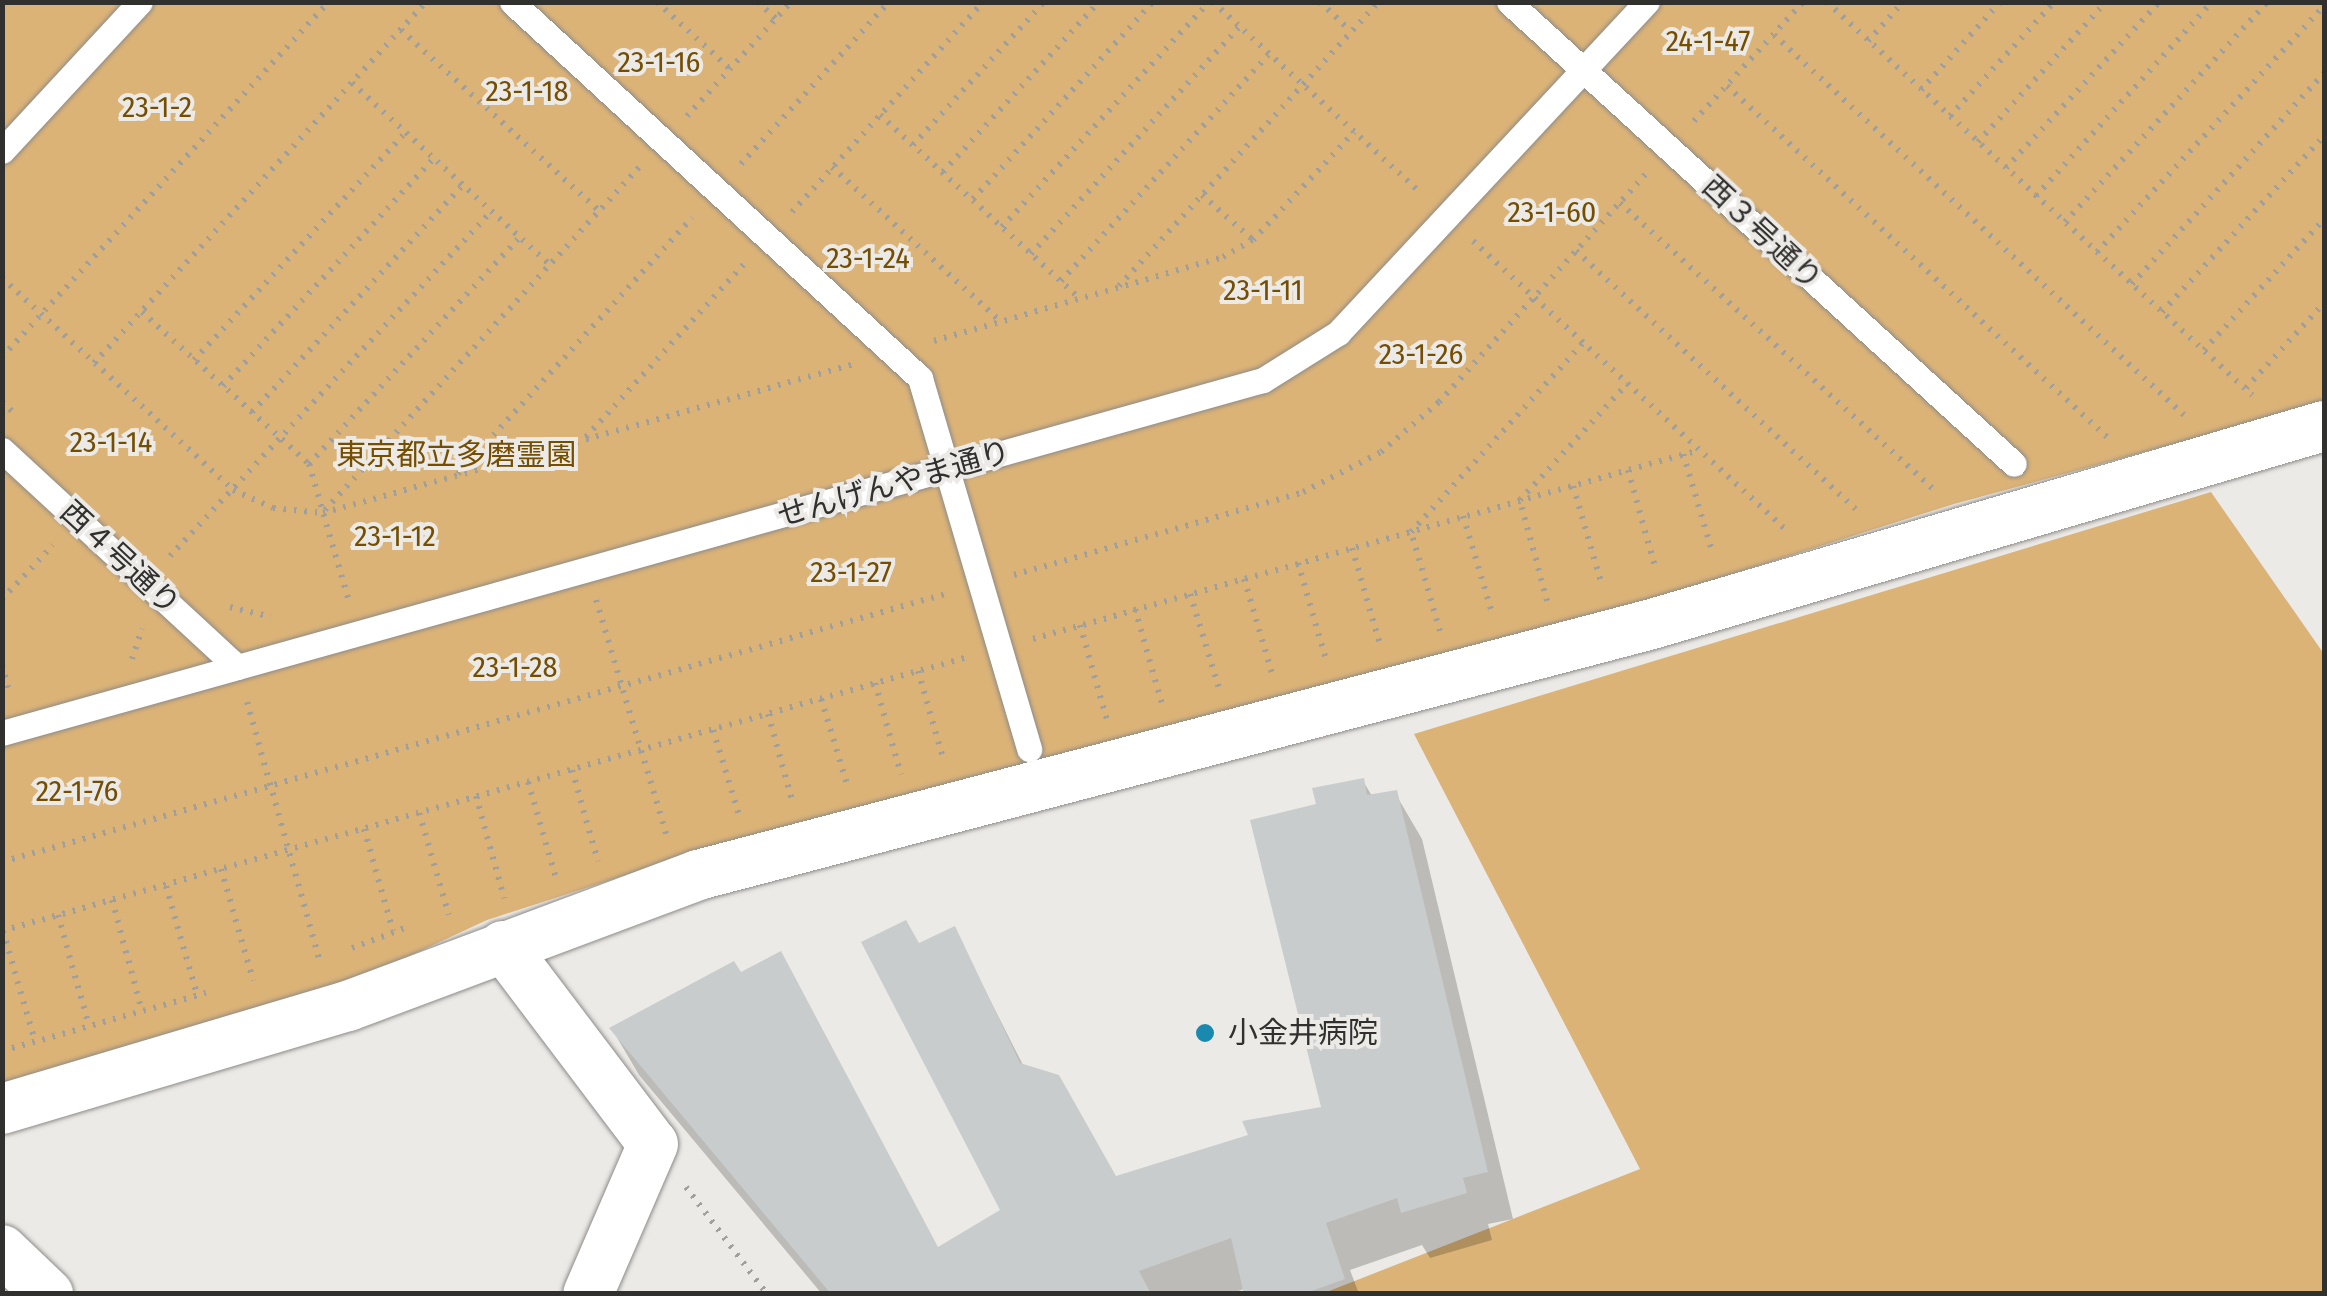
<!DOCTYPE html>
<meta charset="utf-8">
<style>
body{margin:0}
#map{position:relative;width:2327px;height:1296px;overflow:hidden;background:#eceae7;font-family:"Fira Sans Condensed","Noto Sans JP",sans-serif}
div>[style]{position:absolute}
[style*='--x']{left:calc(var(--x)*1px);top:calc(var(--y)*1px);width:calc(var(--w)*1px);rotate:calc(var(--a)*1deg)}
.green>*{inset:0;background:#dcb377}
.shadow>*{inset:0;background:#0003}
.building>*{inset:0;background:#c8cccd}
.path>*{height:6px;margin-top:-3px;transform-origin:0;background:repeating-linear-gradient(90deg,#a09f9c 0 2.5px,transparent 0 10.5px)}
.roads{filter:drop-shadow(0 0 2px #8d8b88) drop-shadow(0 0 2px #8d8b88)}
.service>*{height:25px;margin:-12.5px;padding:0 12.5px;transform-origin:12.5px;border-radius:12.5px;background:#fff}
.minor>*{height:50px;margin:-25px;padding:0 25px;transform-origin:25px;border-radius:25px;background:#fff}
.dots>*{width:28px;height:28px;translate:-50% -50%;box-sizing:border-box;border:5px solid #eceae7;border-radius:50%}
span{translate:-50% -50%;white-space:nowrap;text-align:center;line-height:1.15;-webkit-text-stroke:8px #eceae7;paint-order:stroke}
.park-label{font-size:30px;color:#754e01}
.street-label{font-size:30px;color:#30302e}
.poi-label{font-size:30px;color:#30302e}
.left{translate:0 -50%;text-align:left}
.frame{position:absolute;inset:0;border:5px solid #30302e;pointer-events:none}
</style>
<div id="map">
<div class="green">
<div style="clip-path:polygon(3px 3px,2324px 3px,2324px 403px,1954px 504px,1631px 606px,657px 865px,487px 920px,347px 985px,3px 1088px)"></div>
<div style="clip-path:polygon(2211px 492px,2324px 654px,2324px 1293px,1324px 1293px,1640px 1169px,1414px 734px)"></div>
</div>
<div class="shadow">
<div style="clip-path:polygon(1363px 781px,1372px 796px,1395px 793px,1422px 839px,1513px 1219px,1488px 1224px,1492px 1240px,1430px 1258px,1422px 1245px,1350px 1270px,1359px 1294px,1248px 1294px,1246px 1288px,1231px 1294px,822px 1294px,639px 1075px,612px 1029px,939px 1249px,1003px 1211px,918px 946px,954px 929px,1024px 1067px,1115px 1178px,1251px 1136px,1324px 1109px,1319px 806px)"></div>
</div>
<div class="building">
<div style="clip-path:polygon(1364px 778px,1367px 795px,1397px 790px,1488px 1172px,1463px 1178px,1467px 1193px,1401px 1213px,1397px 1198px,1326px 1223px,1345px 1279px,1303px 1294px,1244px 1294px,1231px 1238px,1139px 1271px,1151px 1294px,831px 1294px,609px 1028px,734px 961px,741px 972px,781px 951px,938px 1247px,1000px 1210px,861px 942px,906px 920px,919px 943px,955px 926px,1020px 1063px,1059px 1075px,1116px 1176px,1248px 1135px,1242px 1121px,1321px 1107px,1250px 820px,1316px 804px,1312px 788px)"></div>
</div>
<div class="path">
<div style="--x:657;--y:2;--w:99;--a:42.5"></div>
<div style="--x:758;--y:2;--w:25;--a:43"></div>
<div style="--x:1213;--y:2;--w:282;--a:42.6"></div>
<div style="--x:1320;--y:2;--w:42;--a:43.1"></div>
<div style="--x:1827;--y:2;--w:579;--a:42.76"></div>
<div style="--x:401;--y:30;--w:268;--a:42.4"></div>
<div style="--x:1774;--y:35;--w:559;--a:42.83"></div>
<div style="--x:1868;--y:41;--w:52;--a:-48.1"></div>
<div style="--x:352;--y:83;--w:269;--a:42.6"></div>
<div style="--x:1727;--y:86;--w:517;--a:42.73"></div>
<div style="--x:1921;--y:90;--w:118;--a:-48.1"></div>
<div style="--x:880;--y:115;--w:270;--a:42.6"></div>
<div style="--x:687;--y:116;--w:154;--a:-47.6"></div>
<div style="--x:1950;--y:116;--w:154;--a:-47.6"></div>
<div style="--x:1694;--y:121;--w:161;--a:-47.5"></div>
<div style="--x:1978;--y:142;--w:190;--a:-47.6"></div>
<div style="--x:913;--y:145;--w:194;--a:-47.5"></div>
<div style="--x:741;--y:164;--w:219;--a:-47.6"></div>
<div style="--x:832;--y:167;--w:228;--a:42.5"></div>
<div style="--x:2006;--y:168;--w:226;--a:-47.3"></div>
<div style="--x:943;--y:172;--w:231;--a:-47.5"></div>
<div style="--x:1202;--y:195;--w:68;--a:41.4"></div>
<div style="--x:2036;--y:196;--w:262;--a:-47.8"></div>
<div style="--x:973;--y:199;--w:267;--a:-47.6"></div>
<div style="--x:1620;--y:203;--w:423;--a:42.4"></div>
<div style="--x:792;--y:212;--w:284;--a:-47.7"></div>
<div style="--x:2065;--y:222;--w:299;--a:-47.4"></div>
<div style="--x:1002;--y:227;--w:306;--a:-47.4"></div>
<div style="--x:1473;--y:241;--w:429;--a:42.7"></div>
<div style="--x:1576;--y:251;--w:384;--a:42.7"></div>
<div style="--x:2097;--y:252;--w:335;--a:-47.3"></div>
<div style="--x:1031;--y:254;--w:308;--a:-47.5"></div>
<div style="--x:2;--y:278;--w:314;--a:42.5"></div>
<div style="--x:233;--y:490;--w:44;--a:24.2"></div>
<div style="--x:273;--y:508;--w:50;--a:5.7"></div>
<div style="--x:323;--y:513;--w:552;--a:-15.67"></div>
<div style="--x:1061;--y:281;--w:308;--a:-47.5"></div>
<div style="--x:2132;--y:284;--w:285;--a:-47.7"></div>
<div style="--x:1119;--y:286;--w:384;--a:-47.6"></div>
<div style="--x:142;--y:312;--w:226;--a:42.3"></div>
<div style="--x:309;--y:464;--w:140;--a:73.8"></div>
<div style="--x:2162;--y:312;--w:239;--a:-47.4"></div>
<div style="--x:934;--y:341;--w:301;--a:-16.2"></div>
<div style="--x:1223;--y:257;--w:34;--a:-30"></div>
<div style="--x:1253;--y:240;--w:148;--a:-46.9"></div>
<div style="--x:2204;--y:350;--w:178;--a:-47.5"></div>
<div style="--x:2;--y:357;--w:482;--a:-47.4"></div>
<div style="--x:194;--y:360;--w:311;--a:-47.1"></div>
<div style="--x:94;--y:363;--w:490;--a:-47.4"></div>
<div style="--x:223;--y:386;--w:311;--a:-47.2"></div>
<div style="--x:2246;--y:388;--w:115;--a:-47.5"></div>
<div style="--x:2;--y:402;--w:19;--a:43"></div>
<div style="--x:252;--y:412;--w:310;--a:-47.1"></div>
<div style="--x:586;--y:437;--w:237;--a:-47.6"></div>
<div style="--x:1683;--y:454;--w:104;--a:73.3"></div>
<div style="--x:309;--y:464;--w:310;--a:-47.1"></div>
<div style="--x:1628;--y:470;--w:104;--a:74.4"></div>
<div style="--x:458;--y:474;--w:347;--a:-47.6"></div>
<div style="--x:1573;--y:486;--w:103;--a:73.7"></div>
<div style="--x:325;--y:510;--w:468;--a:-47.5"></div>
<div style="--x:1463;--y:516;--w:104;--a:73.3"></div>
<div style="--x:1352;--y:548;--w:104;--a:73.8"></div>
<div style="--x:170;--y:556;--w:472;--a:-47"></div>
<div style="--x:1298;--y:563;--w:104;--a:73.8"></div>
<div style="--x:1014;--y:575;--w:301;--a:-16"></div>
<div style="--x:1303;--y:492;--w:88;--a:-27.1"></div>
<div style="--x:1381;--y:452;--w:77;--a:-40.8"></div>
<div style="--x:1439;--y:402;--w:307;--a:-47.8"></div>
<div style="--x:1244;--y:579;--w:98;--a:73.4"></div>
<div style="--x:1190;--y:594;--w:98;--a:72.9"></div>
<div style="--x:2;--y:599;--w:74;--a:-46.6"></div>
<div style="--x:596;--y:600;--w:247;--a:73.3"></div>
<div style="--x:1547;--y:601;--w:105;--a:-105"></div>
<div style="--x:1520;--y:500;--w:158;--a:-47.3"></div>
<div style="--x:230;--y:607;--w:42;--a:13.7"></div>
<div style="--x:1135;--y:609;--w:99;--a:74.1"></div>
<div style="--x:1080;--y:625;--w:99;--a:74.1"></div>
<div style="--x:1440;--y:631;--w:103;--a:-106.3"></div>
<div style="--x:1411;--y:532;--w:256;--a:-47.7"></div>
<div style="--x:1033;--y:639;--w:692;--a:-15.84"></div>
<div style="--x:132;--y:659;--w:32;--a:-72"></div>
<div style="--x:2;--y:665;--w:30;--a:75"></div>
<div style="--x:918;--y:671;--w:94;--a:73.9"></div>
<div style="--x:875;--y:683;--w:95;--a:74.1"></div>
<div style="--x:821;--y:699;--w:89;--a:73"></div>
<div style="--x:247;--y:702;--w:269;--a:74.3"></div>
<div style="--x:768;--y:714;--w:89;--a:74.4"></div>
<div style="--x:713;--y:730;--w:89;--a:73"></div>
<div style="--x:572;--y:770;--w:95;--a:74.1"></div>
<div style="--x:528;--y:782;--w:100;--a:73.7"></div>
<div style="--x:476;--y:796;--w:106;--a:74.6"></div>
<div style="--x:419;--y:813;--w:106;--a:73.6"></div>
<div style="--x:364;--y:829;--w:106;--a:74.1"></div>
<div style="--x:2;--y:862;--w:984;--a:-15.86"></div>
<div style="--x:221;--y:869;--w:116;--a:73.9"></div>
<div style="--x:166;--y:886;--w:113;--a:74.1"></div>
<div style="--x:112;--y:900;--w:115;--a:74.9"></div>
<div style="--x:58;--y:915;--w:115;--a:74.4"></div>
<div style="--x:2;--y:931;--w:1004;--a:-15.84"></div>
<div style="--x:3;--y:931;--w:115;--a:73.8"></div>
<div style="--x:352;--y:948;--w:62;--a:-20.8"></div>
<div style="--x:2;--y:1051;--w:212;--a:-15.9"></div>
<div style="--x:686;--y:1187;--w:134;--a:52.9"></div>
</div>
<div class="roads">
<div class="service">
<div style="--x:512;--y:2;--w:555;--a:42.66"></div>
<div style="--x:920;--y:378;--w:387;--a:73.6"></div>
<div style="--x:1509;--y:2;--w:684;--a:42.45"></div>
<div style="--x:2;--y:151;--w:203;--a:-47.2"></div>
<div style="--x:2;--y:450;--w:320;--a:42.7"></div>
<div style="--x:2;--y:733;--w:1309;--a:-15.64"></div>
<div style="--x:1263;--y:380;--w:89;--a:-32.1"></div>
<div style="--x:1338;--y:333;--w:453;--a:-47"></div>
</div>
<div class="minor">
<div style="--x:503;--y:946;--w:248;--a:52.9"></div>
<div style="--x:653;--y:1144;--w:163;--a:113.4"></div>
<div style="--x:2;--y:1109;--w:361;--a:-16.6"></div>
<div style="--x:348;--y:1006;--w:374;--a:-20.5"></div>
<div style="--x:698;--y:875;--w:986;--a:-14.74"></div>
<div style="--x:1652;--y:624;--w:701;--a:-16.42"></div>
<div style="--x:2;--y:1250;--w:64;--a:43.7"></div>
</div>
</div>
<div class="dots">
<div style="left:1205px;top:1033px;background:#1a89af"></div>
</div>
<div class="park-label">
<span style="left:1708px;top:41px">24-1-47</span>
<span style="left:659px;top:62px">23-1-16</span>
<span style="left:527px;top:91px">23-1-18</span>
<span style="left:157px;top:107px">23-1-2</span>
<span style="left:1552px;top:212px">23-1-60</span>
<span style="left:868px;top:258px">23-1-24</span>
<span style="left:1263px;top:290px">23-1-11</span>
<span style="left:1421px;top:354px">23-1-26</span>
<span style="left:111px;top:442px">23-1-14</span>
<span style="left:456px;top:455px">東京都立多磨霊園</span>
<span style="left:395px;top:536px">23-1-12</span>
<span style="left:851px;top:572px">23-1-27</span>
<span style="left:515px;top:667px">23-1-28</span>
<span style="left:77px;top:791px">22-1-76</span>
</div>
<div class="street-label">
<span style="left:1762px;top:233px;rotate:43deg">西３号通り</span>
<span style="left:894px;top:484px;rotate:-16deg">せんげんやま通り</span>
<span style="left:120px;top:558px;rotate:43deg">西４号通り</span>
</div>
<div class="poi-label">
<span class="left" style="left:1228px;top:1033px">小金井病院</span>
</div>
<div class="frame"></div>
</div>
